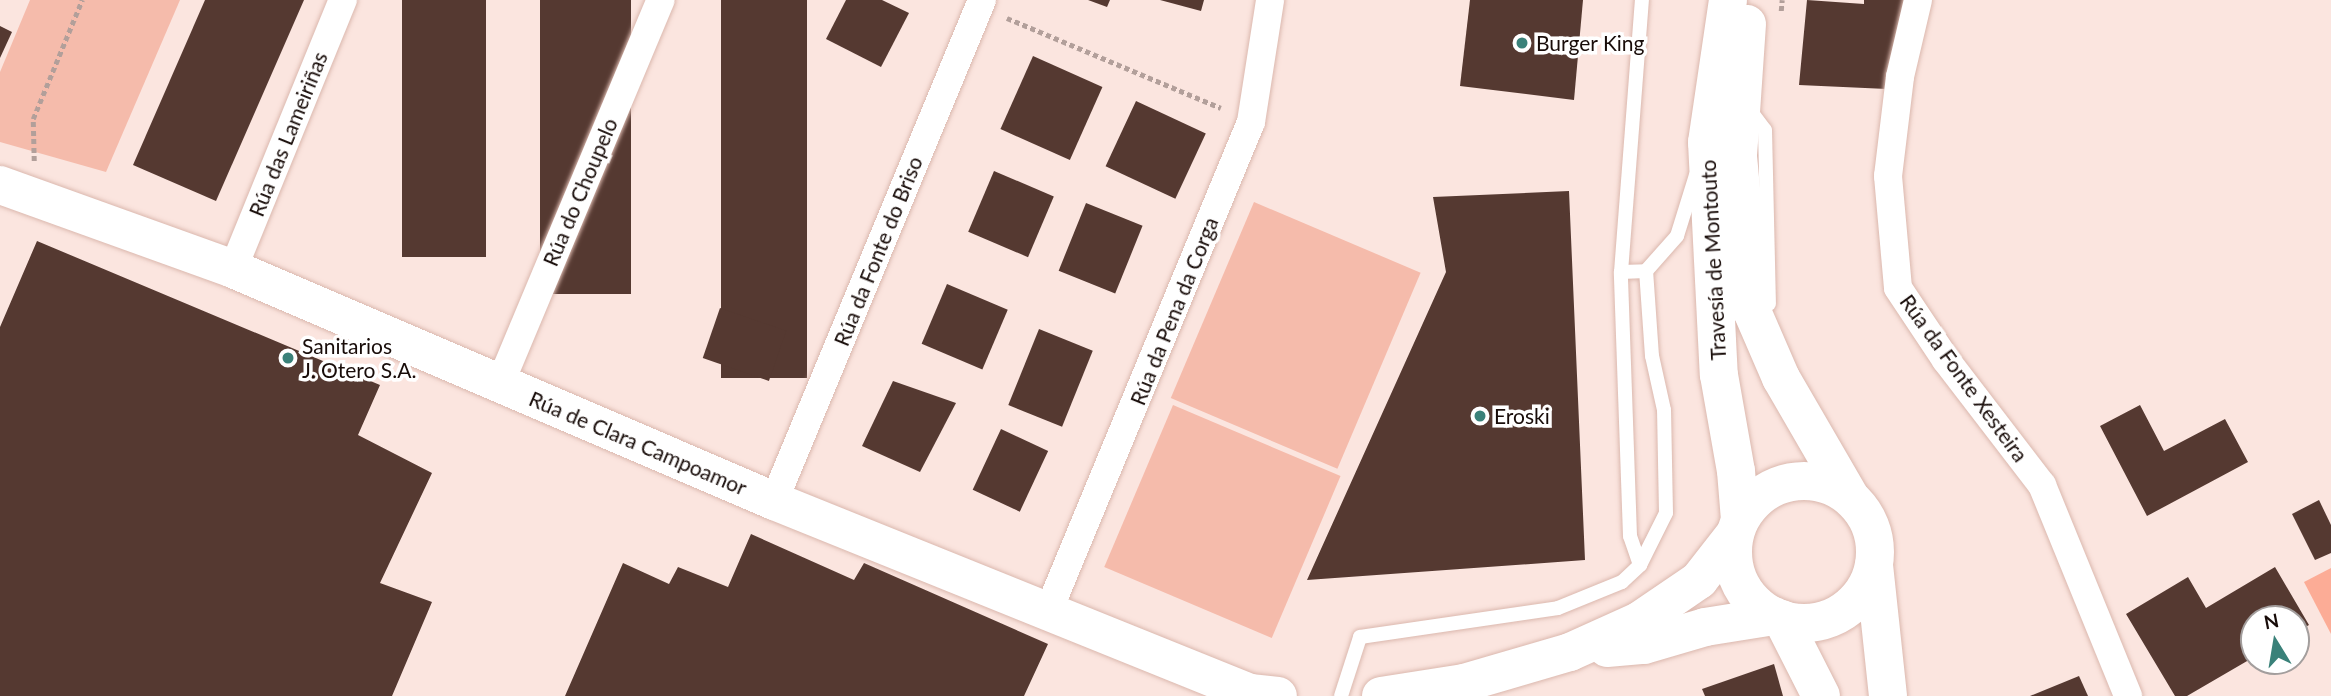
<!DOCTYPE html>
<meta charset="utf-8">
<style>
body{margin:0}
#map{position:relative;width:2331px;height:696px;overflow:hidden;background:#fbe5df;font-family:Lato,sans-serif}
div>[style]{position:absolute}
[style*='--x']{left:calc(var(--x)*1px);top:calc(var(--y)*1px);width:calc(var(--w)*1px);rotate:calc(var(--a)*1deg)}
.green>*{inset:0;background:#f5bbab;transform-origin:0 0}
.water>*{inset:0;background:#fcac96}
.building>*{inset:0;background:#553931;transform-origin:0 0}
.path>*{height:4.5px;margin-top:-2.25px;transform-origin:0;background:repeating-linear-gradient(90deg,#b29f9a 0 5px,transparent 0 8.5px)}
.roads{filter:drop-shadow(0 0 2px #dbb8ae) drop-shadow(0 0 2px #dbb8ae)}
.lane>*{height:14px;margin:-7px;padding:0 7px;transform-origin:7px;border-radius:7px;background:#fff}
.street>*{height:28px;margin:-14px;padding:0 14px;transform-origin:14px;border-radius:14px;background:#fff}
.secondary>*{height:38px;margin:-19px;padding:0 19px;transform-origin:19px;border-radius:19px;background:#fff}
.primary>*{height:38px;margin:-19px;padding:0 19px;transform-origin:19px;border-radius:19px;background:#fff}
.primary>.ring{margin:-19px;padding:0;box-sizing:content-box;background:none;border:38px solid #fff;border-radius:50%}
.dots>*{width:19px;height:19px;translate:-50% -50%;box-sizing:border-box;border:4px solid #fff;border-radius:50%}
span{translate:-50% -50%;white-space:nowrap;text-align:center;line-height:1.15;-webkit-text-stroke:7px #fff;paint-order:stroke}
.poi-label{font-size:21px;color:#180c09}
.left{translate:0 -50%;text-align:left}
.street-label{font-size:21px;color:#180c09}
.north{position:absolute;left:2240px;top:605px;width:70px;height:70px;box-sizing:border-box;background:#fff;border:2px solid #a39e9d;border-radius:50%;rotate:349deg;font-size:19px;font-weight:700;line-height:28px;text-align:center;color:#180c09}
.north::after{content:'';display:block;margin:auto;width:24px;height:32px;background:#3a8179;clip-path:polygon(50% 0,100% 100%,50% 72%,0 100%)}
</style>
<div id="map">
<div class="green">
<div style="clip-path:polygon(30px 0,180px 0,106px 172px,0 142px,0 72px)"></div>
<div style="left:1254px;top:202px;width:181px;height:213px;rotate:23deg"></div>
<div style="left:1173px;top:405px;width:182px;height:176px;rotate:23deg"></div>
</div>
<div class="water">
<div style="clip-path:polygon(2331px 568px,2331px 634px,2304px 582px)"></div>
</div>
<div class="building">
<div style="clip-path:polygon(205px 0,304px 0,216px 201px,133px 165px)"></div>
<div style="left:402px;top:0;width:84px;height:257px"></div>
<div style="left:540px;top:0;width:91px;height:294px"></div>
<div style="left:721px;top:0;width:86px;height:378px"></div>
<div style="clip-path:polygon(846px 0,882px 0,909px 13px,881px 67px,826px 39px)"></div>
<div style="clip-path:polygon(1088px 0,1110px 0,1107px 7px)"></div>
<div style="clip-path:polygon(1160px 0,1204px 0,1201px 11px)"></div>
<div style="clip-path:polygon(1470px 0,1583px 0,1574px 100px,1460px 86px)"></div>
<div style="clip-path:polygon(1807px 0,1864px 4px,1864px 0,1911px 0,1887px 89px,1799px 85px)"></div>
<div style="clip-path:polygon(0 26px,12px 32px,0 58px)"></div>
<div style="left:1033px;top:56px;width:76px;height:80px;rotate:24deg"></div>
<div style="left:1136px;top:101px;width:77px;height:72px;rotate:25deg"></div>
<div style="left:994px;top:171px;width:65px;height:66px;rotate:23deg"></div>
<div style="clip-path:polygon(1569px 191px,1585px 560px,1307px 580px,1446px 272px,1433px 197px)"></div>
<div style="left:1086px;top:203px;width:61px;height:73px;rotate:22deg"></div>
<div style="clip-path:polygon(37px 241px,380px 385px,358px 435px,432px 473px,380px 583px,432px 602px,392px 696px,0 696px,0 327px)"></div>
<div style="left:947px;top:284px;width:66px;height:65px;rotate:23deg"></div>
<div style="left:720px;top:308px;width:70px;height:53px;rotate:19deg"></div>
<div style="left:1039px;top:329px;width:58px;height:82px;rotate:22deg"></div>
<div style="clip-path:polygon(893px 381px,956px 403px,920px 472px,862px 446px)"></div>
<div style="clip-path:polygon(2140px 405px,2164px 451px,2225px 419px,2248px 462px,2147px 516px,2100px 426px)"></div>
<div style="left:1001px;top:429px;width:52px;height:67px;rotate:25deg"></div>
<div style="clip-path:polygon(2319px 500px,2331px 525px,2331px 553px,2315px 560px,2292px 514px)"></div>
<div style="clip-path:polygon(751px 534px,854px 580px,864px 563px,1048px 644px,1024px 696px,565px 696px,623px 563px,669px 584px,678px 567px,728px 587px)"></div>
<div style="clip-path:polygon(2275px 567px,2309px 625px,2296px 632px,2296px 619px,2254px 619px,2254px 657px,2187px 696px,2175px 696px,2126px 614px,2188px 577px,2206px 608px)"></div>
<div style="clip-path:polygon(1774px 664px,1783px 696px,1705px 696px,1702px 689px)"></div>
<div style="clip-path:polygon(2079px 676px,2088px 696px,2030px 696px)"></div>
</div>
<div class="path">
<div style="--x:1781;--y:11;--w:11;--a:-85"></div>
<div style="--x:1007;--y:18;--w:232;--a:22.8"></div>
<div style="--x:34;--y:161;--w:42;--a:-91.4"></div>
<div style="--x:33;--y:119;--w:129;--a:-67.6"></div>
</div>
<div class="roads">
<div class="lane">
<div style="--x:1749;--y:109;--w:26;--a:53"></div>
<div style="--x:1765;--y:130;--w:174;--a:88.7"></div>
<div style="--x:1621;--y:272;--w:25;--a:-2"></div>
<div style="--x:1646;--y:271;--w:47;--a:-48.5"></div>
<div style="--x:1677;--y:236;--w:64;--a:-72.7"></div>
<div style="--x:1640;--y:565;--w:31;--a:-109"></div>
<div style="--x:1630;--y:536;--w:264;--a:-92"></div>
<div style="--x:1621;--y:272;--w:273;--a:-85.6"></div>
<div style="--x:1341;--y:696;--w:62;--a:-72.1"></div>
<div style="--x:1360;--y:637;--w:200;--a:-8.3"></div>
<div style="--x:1558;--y:608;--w:69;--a:-22.1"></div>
<div style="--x:1622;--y:582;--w:25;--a:-43"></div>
<div style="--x:1640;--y:565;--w:58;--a:-63.4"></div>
<div style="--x:1666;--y:513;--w:103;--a:-91.1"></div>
<div style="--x:1664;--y:410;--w:55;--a:-102.5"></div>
<div style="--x:1652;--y:356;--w:85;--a:-94"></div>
</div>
<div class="street">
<div style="--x:1918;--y:0;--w:79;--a:103.2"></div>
<div style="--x:1900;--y:77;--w:100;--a:96.9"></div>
<div style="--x:1888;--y:176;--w:112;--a:84.9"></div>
<div style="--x:1898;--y:288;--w:87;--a:56.3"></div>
<div style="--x:1946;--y:360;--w:158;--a:52.5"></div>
<div style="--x:2042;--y:485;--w:228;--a:67.8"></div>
<div style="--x:233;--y:269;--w:291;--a:-67.8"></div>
<div style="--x:500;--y:384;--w:416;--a:-67.3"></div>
<div style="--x:774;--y:501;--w:542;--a:-67.45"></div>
<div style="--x:1048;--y:612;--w:530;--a:-67.5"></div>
<div style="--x:1251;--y:122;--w:123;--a:-81.1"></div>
</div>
<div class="secondary">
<div style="--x:0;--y:185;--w:248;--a:19.8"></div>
<div style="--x:233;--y:269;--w:589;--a:23.21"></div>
<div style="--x:774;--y:501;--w:513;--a:21.97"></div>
<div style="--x:1250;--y:693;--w:28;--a:6"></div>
<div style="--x:1607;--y:648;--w:37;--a:-5"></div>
<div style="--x:1644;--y:645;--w:64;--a:-16.4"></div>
<div style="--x:1705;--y:627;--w:70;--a:-9.1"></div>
<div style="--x:1381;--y:696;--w:84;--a:-8.9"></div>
<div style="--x:1464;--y:683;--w:110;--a:-16.3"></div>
<div style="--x:1570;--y:652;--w:76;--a:-24.2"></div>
<div style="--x:1639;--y:621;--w:73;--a:-34.3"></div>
<div style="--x:1699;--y:580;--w:58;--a:-52"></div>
</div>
<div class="primary">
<div style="--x:1728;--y:0;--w:144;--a:98.4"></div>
<div style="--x:1707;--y:142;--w:233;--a:87.1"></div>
<div style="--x:1719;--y:375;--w:97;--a:80"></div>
<div style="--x:1736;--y:471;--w:49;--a:85.3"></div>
<div style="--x:1747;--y:24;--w:132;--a:93.9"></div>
<div style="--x:1738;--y:156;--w:156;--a:84.8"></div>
<div style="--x:1752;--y:311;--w:73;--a:66.6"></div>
<div style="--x:1781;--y:378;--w:138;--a:59.9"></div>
<div class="ring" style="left:1733px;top:481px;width:104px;height:104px"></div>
<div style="--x:1874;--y:565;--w:132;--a:83.9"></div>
<div style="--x:1782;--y:619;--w:86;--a:63.1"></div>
</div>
</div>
<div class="dots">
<div style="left:1522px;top:43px;background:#3a8179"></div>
<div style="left:288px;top:358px;background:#3a8179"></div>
<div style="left:1480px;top:416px;background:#3a8179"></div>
</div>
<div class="poi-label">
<span class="left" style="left:1536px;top:43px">Burger King</span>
<span class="left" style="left:302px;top:358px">Sanitarios<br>J. Otero S.A.</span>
<span class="left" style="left:1494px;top:416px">Eroski</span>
</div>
<div class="street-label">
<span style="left:288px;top:134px;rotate:-68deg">Rúa das Lameiriñas</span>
<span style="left:580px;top:192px;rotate:-67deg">Rúa do Choupelo</span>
<span style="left:878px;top:251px;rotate:-68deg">Rúa da Fonte do Briso</span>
<span style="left:1713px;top:260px;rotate:-93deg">Travesía de Montouto</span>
<span style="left:1174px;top:311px;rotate:-68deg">Rúa da Pena da Corga</span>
<span style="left:1964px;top:378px;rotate:54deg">Rúa da Fonte Xesteira</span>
<span style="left:638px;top:443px;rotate:23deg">Rúa de Clara Campoamor</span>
</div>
<div class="north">N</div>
</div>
